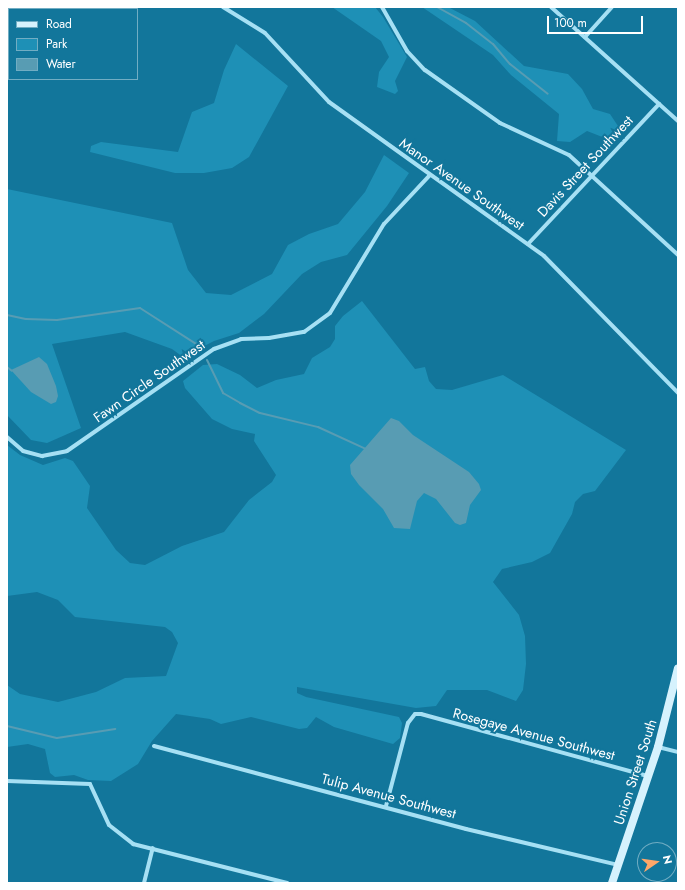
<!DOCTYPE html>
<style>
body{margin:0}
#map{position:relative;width:685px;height:890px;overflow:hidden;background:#12769b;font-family:Jost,sans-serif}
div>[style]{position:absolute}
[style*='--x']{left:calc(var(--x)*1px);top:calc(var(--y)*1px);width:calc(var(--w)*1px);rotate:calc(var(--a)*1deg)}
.green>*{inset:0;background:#1e90b6}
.water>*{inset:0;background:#589cb3}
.stream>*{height:2px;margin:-1px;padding:0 1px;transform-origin:1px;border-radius:1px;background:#589cb3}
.minor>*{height:4px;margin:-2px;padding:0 2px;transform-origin:2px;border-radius:2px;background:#a6e0f4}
.secondary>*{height:8px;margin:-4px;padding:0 4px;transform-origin:4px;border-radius:4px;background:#d6f2fd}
span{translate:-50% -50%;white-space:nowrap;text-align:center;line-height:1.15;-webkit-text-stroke:4px #12769b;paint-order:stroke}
.street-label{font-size:14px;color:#fff}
.frame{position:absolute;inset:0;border:8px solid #fff;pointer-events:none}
.legend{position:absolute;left:8px;top:8px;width:130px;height:72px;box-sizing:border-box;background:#12769b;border:1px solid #71adc3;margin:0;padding:5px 7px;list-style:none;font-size:12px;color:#fff}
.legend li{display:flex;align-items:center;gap:8px;height:20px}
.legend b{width:20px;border:1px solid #71adc3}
.north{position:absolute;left:637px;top:842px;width:40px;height:40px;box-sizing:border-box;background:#12769b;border:1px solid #71adc3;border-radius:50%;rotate:77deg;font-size:11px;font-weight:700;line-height:16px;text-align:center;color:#fff}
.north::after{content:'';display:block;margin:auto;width:14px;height:18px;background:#ffa769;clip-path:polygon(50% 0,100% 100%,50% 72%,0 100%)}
.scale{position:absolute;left:547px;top:16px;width:96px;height:18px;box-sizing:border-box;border:2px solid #fff;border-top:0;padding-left:5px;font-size:12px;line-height:14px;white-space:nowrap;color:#fff;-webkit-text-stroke:3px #12769b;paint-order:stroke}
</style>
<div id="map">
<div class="green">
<div style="clip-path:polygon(332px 7px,375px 7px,383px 17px,407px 57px,395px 81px,398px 91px,395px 94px,377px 87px,379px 72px,389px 57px,381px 41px)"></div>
<div style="clip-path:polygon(422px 7px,448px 7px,475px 21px,524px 66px,568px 74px,582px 89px,593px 109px,610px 114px,620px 129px,610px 140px,587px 131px,570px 142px,557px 141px,559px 114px,511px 75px,493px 55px)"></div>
<div style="clip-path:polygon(236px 44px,288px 86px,249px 157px,232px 168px,204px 173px,175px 173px,90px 152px,91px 146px,101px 142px,178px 152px,192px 112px,214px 103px,224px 70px)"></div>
<div style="clip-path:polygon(384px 155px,409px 173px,387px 206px,347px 255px,321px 262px,302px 274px,264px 314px,239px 333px,214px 341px,183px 357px,172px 349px,125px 332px,52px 344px,81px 428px,47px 443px,31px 440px,7px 415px,7px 189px,172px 223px,188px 270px,206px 293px,231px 295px,272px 274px,288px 245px,309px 234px,338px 224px,365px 192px)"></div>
<div style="clip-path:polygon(362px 301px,415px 369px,425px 367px,429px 381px,436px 389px,452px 390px,503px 375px,626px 450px,595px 491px,583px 494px,575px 502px,572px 514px,550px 553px,532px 562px,502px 569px,493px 582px,519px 615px,525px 636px,526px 664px,523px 690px,516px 701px,487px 690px,447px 690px,436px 706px,416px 708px,297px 687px,297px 693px,306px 697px,399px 717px,402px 723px,400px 738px,393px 744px,334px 727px,316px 717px,307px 728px,299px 729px,251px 717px,221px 724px,210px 719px,176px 714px,152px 741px,138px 764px,111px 781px,88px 780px,74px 775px,55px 777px,50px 773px,45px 749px,28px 744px,7px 747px,7px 685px,20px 694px,58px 702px,96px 692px,125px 678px,166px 676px,178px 643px,172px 632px,165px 627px,75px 617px,58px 600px,37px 592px,7px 596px,7px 445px,20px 455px,43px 465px,65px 458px,73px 461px,90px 486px,87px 508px,116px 550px,130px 563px,145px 565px,182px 546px,224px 532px,249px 500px,272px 482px,276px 475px,254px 441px,255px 434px,232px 429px,212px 419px,185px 388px,183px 381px,203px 365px,217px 364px,240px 375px,257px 388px,276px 380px,304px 374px,312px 358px,330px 347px,335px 339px,335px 326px,343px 316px)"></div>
</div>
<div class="water">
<div style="clip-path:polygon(39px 357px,47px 364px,56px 386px,58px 396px,56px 402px,51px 404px,31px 392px,11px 370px)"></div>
<div style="clip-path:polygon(391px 418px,399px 421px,413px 435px,469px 472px,479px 484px,481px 490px,470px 505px,466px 523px,460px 525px,455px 523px,436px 499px,424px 493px,417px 501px,410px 529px,394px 528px,383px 509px,359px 485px,351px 474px,350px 465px)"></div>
</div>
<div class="stream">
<div style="--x:437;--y:7;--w:33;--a:29"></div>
<div style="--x:466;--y:23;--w:34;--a:38"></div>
<div style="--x:493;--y:44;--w:26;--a:50"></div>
<div style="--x:510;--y:64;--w:48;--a:38.3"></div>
<div style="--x:7;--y:315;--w:19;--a:12"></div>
<div style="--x:26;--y:319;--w:31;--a:2"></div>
<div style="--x:57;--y:320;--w:84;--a:-8.2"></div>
<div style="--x:140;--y:308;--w:67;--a:32.7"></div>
<div style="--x:196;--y:344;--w:9;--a:54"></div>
<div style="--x:7;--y:329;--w:21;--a:90"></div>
<div style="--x:207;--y:360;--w:37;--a:64"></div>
<div style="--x:223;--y:393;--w:20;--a:30"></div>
<div style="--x:240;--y:403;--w:22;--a:27"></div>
<div style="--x:260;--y:413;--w:60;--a:13.6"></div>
<div style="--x:318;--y:427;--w:53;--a:24.6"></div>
<div style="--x:7;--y:367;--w:6;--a:39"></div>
<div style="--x:7;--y:726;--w:51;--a:13.5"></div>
<div style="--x:57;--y:738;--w:59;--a:-8.8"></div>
</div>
<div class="minor">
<div style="--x:223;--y:7;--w:49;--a:31.8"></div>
<div style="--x:265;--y:33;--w:94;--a:47.2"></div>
<div style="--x:329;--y:102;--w:264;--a:35.6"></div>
<div style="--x:544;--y:256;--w:192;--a:45.6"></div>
<div style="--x:382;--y:7;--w:51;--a:60.4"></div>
<div style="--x:407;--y:51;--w:26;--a:47"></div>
<div style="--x:425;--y:70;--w:92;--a:35.2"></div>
<div style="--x:500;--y:123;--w:76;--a:24.9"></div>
<div style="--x:569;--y:155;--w:148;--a:42.5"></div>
<div style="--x:551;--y:7;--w:171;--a:41.9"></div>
<div style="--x:585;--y:37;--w:40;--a:-48"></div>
<div style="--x:528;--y:244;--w:192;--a:-46.9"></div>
<div style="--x:7;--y:437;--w:21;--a:41"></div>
<div style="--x:23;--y:451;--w:20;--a:15"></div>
<div style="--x:42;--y:456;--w:25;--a:-11"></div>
<div style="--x:67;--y:451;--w:179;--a:-34.8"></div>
<div style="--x:214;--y:349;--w:29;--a:-20"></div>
<div style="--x:241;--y:339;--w:28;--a:-2"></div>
<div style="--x:269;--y:338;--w:36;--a:-10"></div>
<div style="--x:304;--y:332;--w:32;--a:-36"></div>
<div style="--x:330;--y:313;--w:104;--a:-58.8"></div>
<div style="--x:384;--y:224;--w:67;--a:-46.8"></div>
<div style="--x:154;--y:746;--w:323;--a:14.9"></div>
<div style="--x:466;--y:829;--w:156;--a:13.3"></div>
<div style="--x:658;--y:747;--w:21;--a:14"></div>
<div style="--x:7;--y:781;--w:83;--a:2.1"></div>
<div style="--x:90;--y:784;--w:45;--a:65.1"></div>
<div style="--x:109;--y:825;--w:31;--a:38"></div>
<div style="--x:133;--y:844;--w:159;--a:14.2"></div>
<div style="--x:386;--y:806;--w:86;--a:-75.2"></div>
<div style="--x:408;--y:723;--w:11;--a:-52"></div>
<div style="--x:415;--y:714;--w:6;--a:0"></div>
<div style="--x:421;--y:714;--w:235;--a:15.3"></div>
<div style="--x:144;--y:883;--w:36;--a:-76"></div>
</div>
<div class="secondary">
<div style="--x:612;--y:883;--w:144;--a:-71.3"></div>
<div style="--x:658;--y:747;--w:81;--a:-75.8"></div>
</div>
<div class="street-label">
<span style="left:585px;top:166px;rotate:-47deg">Davis Street Southwest</span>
<span style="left:462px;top:184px;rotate:35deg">Manor Avenue Southwest</span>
<span style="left:149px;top:381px;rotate:-35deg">Fawn Circle Southwest</span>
<span style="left:534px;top:734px;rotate:15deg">Rosegaye Avenue Southwest</span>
<span style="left:635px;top:772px;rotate:-72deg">Union Street South</span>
<span style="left:389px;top:796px;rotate:15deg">Tulip Avenue Southwest</span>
</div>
<div class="frame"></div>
<ul class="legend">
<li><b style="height:5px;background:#d6f2fd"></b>Road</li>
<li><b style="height:11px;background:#1e90b6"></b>Park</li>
<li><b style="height:11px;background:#589cb3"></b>Water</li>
</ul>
<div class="north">N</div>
<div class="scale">100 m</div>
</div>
